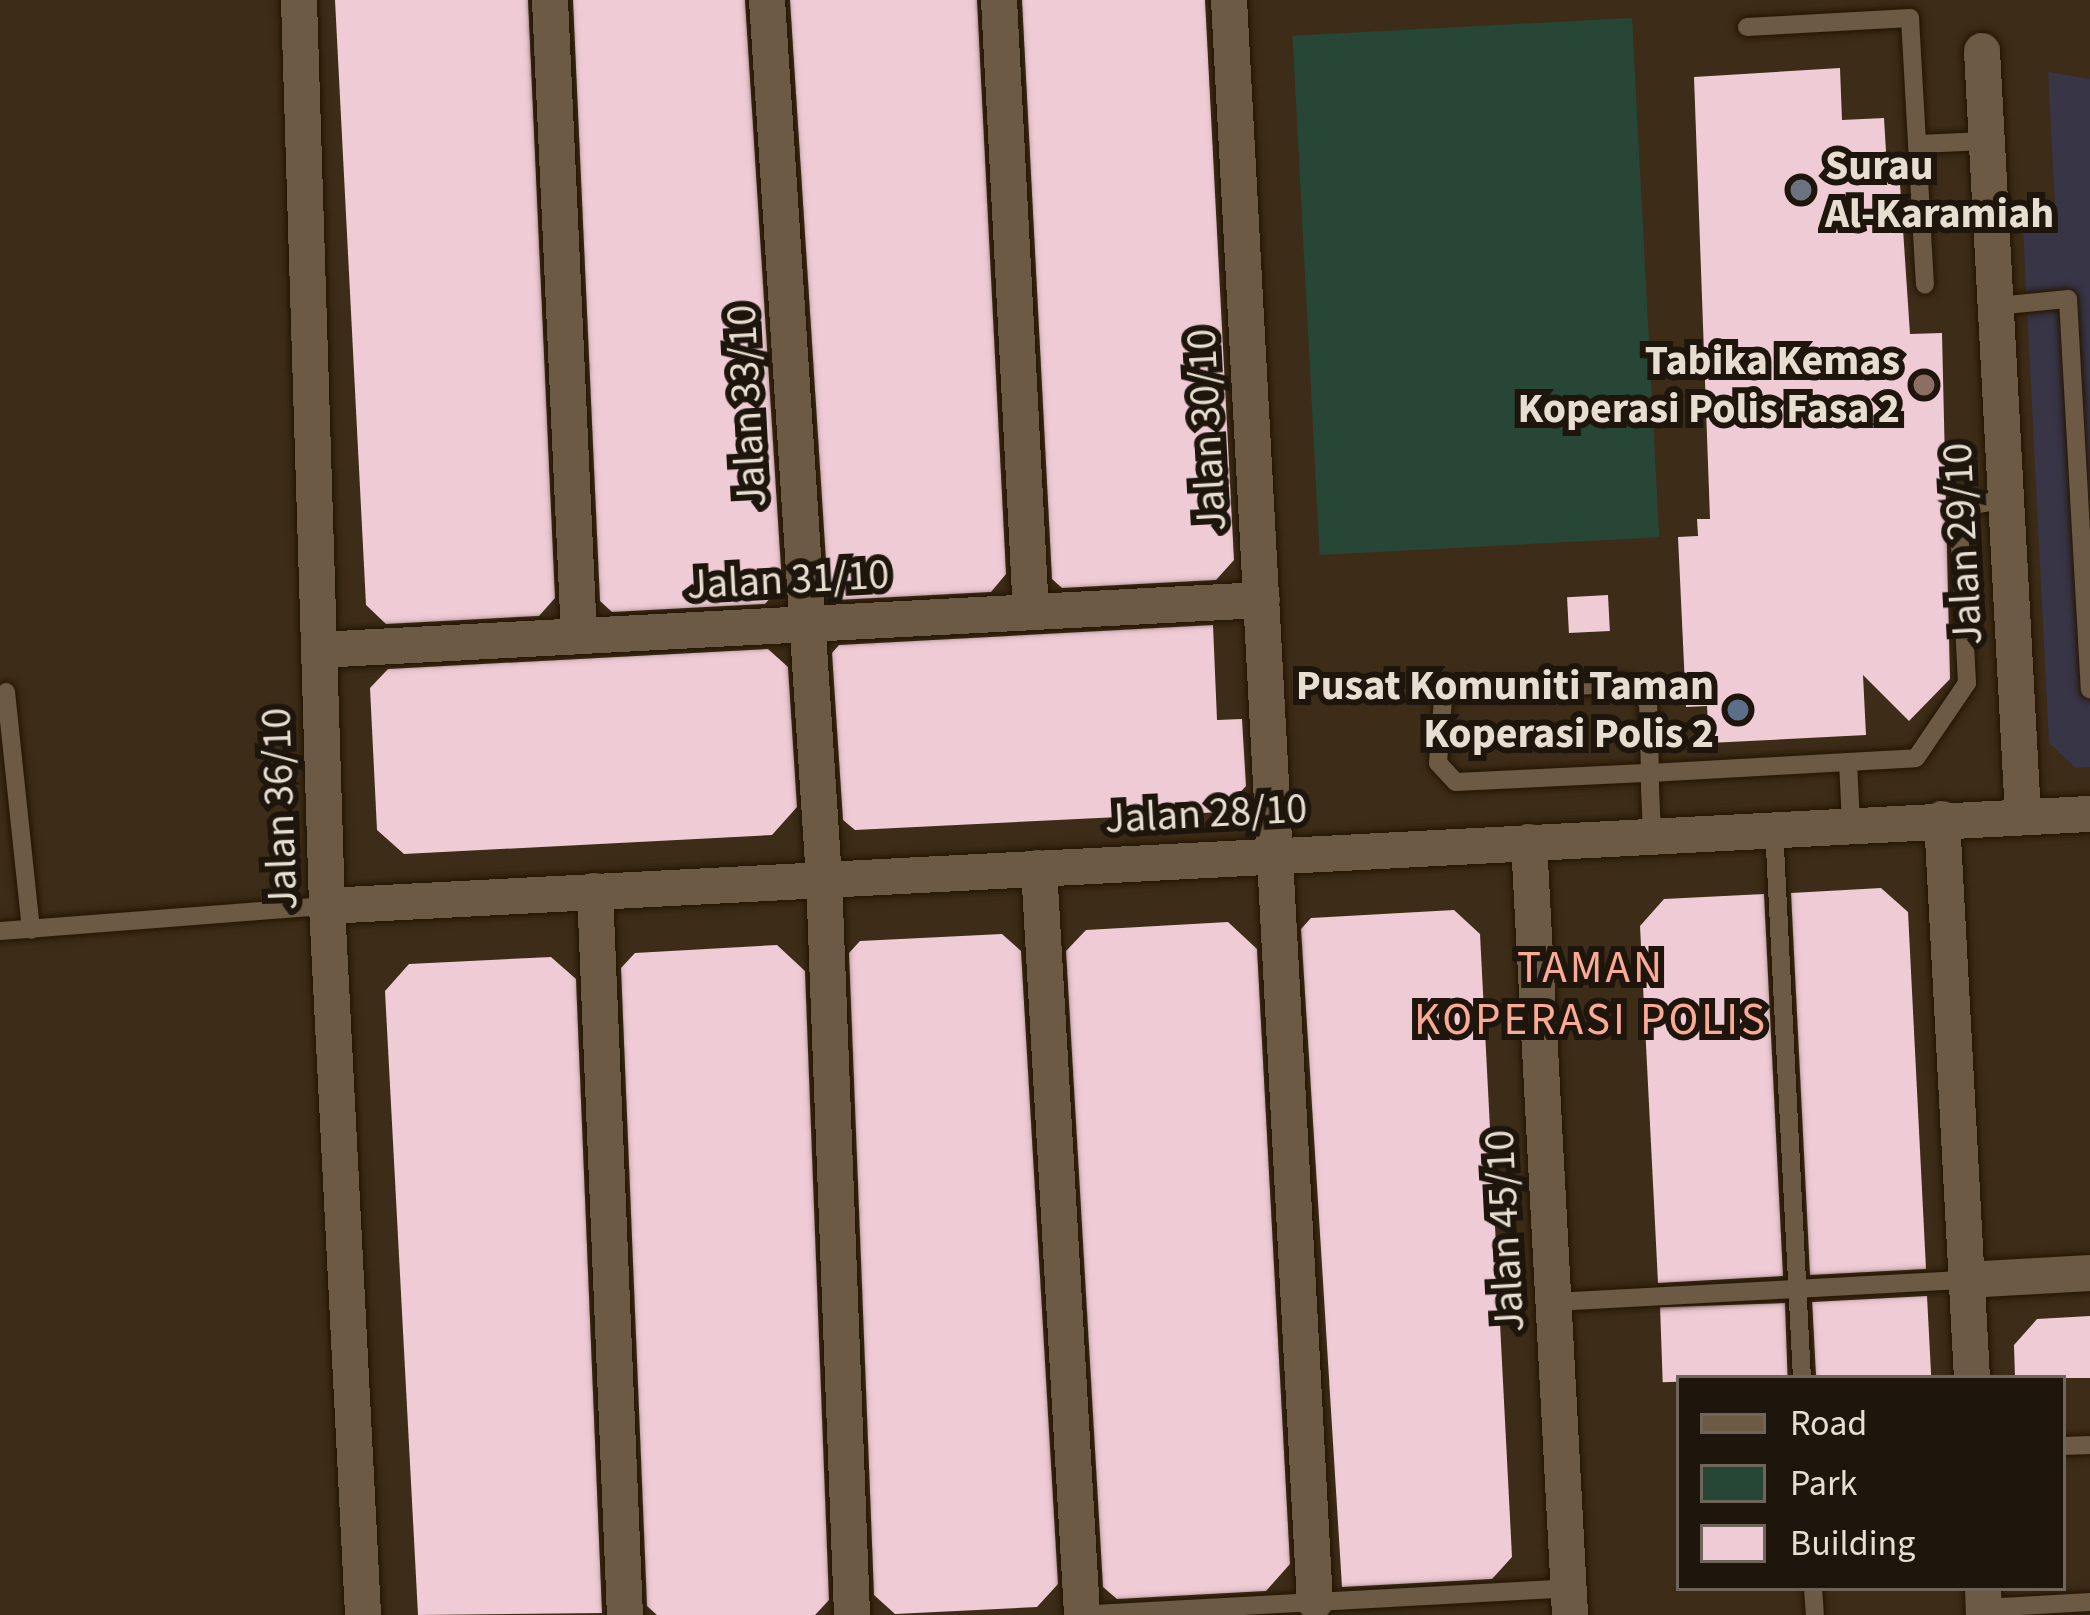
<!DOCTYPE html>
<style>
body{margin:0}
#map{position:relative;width:2090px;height:1615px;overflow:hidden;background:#3d2c17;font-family:"Source Sans 3",sans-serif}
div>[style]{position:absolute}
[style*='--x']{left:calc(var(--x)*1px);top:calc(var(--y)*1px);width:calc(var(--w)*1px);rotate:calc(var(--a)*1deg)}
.education>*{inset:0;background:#373546}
.green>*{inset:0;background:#284636;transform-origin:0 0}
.building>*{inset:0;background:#eecbd5;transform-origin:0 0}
.roads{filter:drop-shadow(0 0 3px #231402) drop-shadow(0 0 3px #231402)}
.lane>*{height:18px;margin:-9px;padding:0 9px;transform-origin:9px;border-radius:9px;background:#6d5a44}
.street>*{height:36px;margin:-18px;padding:0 18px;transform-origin:18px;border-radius:18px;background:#6d5a44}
.dots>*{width:33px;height:33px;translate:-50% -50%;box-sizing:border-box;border:6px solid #1e160d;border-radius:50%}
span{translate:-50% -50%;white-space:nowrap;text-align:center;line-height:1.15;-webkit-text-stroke:12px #1e160d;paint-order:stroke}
.poi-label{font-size:42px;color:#e8ddd1;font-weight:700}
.left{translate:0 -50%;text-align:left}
.right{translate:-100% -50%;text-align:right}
.street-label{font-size:42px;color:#e8ddd1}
.neighbourhood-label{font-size:45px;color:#faaa95;letter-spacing:3px}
.legend{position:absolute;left:1676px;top:1375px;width:390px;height:216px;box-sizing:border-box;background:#1e160d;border:3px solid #6f665b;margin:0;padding:15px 21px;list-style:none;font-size:36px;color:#e8ddd1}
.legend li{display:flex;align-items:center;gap:24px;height:60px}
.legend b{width:60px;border:3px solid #6f665b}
</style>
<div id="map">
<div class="education">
<div style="clip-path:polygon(2048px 72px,2090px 79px,2090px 767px,2076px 768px,2049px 743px,2022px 208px,2055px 206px)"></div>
</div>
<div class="green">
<div style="left:1632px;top:18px;width:520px;height:340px;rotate:87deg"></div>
</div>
<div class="building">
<div style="clip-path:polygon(335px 0,528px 0,555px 598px,539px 616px,386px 624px,366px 605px)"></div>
<div style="clip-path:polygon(573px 0,745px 0,782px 584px,765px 604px,612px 612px,600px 601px)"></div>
<div style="clip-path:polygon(790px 0,977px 0,1006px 574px,991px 592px,837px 600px,828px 592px)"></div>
<div style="clip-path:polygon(1022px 0,1205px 0,1234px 560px,1216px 580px,1062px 588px,1052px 579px)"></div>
<div style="clip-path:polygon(1840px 68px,1842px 120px,1884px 118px,1888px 184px,1900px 184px,1910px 334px,1942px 333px,1950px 679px,1909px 721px,1863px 675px,1866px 735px,1709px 743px,1707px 706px,1686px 707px,1678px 537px,1698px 536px,1697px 519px,1710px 519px,1694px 77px)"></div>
<div style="left:1608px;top:595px;width:36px;height:41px;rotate:87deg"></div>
<div style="clip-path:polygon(1213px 625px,1217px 720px,1242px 719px,1246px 786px,1222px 812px,855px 830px,843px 820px,832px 653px,839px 645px)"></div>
<div style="clip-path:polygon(768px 649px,788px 667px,797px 807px,772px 835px,404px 854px,377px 830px,370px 688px,388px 669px)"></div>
<div style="clip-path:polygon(1881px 888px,1908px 912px,1926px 1269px,1810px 1275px,1791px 893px)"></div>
<div style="clip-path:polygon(1764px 894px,1783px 1276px,1658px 1283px,1640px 926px,1664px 899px)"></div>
<div style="clip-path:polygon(1454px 910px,1480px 934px,1512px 1557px,1492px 1579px,1342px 1587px,1301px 929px,1311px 918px)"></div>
<div style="clip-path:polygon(1228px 922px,1257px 949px,1290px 1564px,1266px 1591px,1117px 1599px,1103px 1587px,1066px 951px,1086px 930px)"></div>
<div style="clip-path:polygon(1002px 934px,1021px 951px,1058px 1584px,1037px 1607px,895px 1614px,874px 1595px,849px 953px,860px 941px)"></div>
<div style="clip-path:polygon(777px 945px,805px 971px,829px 1600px,815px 1615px,657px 1615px,647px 1606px,621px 968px,635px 953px)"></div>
<div style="clip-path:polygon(551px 957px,576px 979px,602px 1613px,418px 1615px,385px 991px,409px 964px)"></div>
<div style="left:1927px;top:1296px;width:82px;height:115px;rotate:87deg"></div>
<div style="left:1785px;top:1303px;width:75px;height:125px;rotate:88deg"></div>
<div style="clip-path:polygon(2090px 1316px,2090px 1378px,2015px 1378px,2014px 1345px,2037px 1319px)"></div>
</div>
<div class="roads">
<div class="lane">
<div style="--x:1747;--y:27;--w:163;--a:-3.2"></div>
<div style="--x:1910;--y:18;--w:267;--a:86.8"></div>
<div style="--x:1917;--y:144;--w:70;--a:-2.5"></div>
<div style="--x:1996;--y:306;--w:72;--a:-5.6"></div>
<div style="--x:2068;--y:299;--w:391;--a:86.8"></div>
<div style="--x:6;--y:692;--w:239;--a:84"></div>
<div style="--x:1848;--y:762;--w:62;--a:87.2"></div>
<div style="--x:1774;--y:828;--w:551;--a:87.09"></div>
<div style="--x:1652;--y:834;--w:45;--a:-92.5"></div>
<div style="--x:1650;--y:789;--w:16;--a:-90"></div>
<div style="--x:1650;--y:773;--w:70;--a:-91.6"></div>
<div style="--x:1648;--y:703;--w:14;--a:-129"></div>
<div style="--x:1639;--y:692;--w:15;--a:-148"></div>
<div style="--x:1626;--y:684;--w:174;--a:178"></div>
<div style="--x:1452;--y:690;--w:13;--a:135"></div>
<div style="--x:1443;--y:699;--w:64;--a:94.5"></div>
<div style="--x:1438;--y:763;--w:26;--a:47"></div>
<div style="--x:1456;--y:782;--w:194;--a:-2.7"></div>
<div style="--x:1650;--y:773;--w:266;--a:-3.2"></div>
<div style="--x:1916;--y:758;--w:91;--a:-55.8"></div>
<div style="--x:1967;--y:683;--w:175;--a:-92.9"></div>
<div style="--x:1958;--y:508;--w:49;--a:-10.6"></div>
<div style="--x:0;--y:931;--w:328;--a:-4.4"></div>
<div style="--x:1554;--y:1302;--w:413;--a:-3.1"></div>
<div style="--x:2063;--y:1446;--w:27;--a:-2"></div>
<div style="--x:1813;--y:1588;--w:27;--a:86"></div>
<div style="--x:1984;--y:1608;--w:106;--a:-3.2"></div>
<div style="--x:1076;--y:1615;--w:494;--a:-3.1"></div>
</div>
<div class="street">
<div style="--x:299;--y:0;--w:906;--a:88.23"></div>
<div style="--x:327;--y:906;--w:710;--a:87.09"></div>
<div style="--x:550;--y:0;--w:637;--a:87.39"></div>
<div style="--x:767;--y:0;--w:881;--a:86.29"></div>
<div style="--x:824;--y:879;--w:737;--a:87.82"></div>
<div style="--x:999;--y:0;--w:613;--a:87.01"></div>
<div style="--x:1229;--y:0;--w:1604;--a:86.93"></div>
<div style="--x:1982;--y:51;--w:766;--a:86.93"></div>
<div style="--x:319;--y:650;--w:944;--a:-3.04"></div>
<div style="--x:1942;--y:819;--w:560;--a:86.93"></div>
<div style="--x:1529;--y:842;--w:774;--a:86.96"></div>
<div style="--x:1039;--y:868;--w:747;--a:86.7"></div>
<div style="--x:595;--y:891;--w:725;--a:87.63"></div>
<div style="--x:327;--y:906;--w:1765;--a:-2.99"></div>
<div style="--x:1966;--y:1280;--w:124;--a:-3.2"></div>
<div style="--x:1983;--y:1588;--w:27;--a:88"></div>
</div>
</div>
<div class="dots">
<div style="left:1801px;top:190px;background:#6b7280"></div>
<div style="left:1924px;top:385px;background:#8d6e63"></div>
<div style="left:1738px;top:710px;background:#5c6f8a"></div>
</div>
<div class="poi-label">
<span class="left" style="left:1825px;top:190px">Surau<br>Al-Karamiah</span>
<span class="right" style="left:1900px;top:385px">Tabika Kemas<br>Koperasi Polis Fasa 2</span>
<span class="right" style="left:1714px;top:710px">Pusat Komuniti Taman<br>Koperasi Polis 2</span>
</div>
<div class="street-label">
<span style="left:747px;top:406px;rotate:-93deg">Jalan 33/10</span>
<span style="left:1207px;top:430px;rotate:-93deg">Jalan 30/10</span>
<span style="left:1963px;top:544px;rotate:-93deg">Jalan 29/10</span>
<span style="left:788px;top:580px;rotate:-3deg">Jalan 31/10</span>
<span style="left:280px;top:809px;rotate:-92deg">Jalan 36/10</span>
<span style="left:1206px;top:814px;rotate:-3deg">Jalan 28/10</span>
<span style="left:1505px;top:1231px;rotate:-93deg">Jalan 45/10</span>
</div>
<div class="neighbourhood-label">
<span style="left:1591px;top:995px">TAMAN<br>KOPERASI POLIS</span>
</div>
<ul class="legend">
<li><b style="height:15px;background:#6d5a44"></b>Road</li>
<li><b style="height:33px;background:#284636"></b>Park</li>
<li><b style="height:33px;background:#eecbd5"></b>Building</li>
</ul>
</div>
